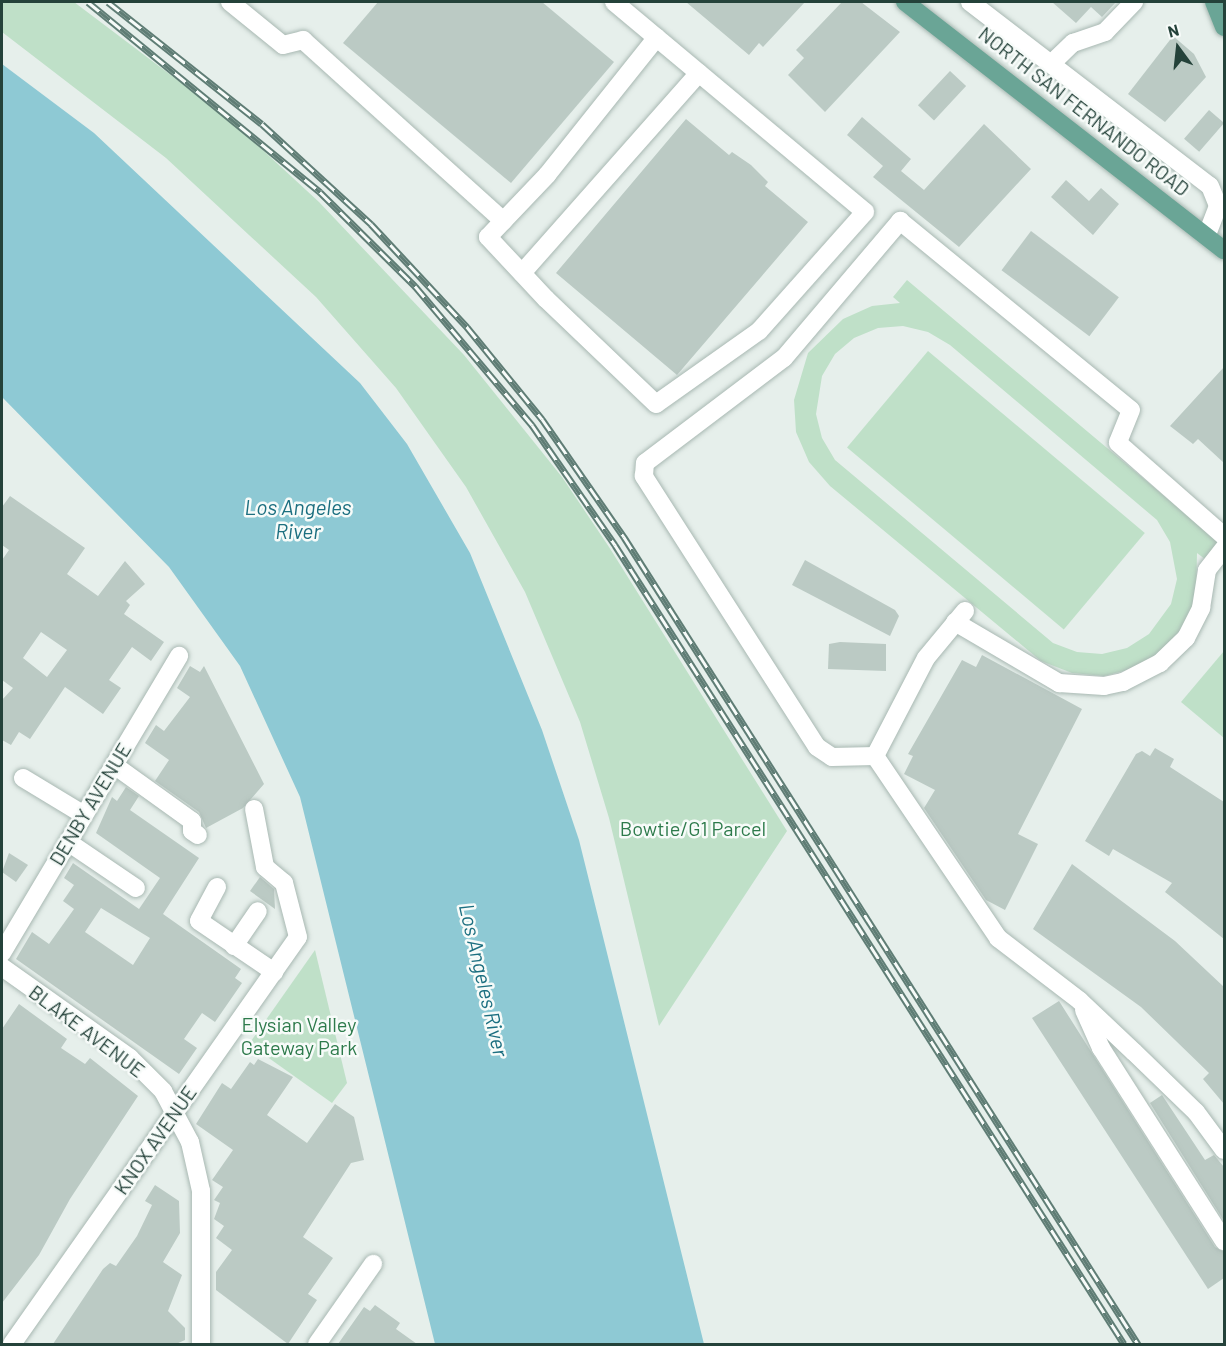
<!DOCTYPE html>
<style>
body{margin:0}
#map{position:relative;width:1226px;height:1346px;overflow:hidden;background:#e6efeb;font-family:Barlow,sans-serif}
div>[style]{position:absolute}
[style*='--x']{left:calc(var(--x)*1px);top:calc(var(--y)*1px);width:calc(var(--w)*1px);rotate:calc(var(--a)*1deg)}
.green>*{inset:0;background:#bfe0c8;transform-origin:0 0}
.water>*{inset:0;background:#8ec9d4}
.building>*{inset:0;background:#bbcac4;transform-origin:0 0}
.roads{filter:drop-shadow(0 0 2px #a8b8b2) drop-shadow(0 0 2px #a8b8b2)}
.minor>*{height:18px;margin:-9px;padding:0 9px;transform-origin:9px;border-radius:9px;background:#fff}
.major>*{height:18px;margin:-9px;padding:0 9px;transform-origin:9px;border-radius:9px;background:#6aa596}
.rail>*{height:7px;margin-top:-3.5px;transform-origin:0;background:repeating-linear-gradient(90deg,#f7fbf9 0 14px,#5f7d75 0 28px);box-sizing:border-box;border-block:2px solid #5f7d75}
span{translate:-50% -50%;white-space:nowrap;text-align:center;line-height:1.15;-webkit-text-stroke:5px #f7fbf9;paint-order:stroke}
.street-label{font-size:20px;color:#24423a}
.park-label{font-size:20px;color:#2d7a4b}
.water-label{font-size:21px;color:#1c6f80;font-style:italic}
.frame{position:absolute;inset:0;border:3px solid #24423a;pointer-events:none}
.north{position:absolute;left:1148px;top:18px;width:60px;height:60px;-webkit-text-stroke:4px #f7fbf9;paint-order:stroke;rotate:345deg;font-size:16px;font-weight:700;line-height:24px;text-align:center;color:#24423a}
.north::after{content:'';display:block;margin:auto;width:21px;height:27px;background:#24423a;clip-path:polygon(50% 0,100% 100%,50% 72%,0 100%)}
</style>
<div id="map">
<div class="green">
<div style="clip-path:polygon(2px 2px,74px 2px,229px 119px,319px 202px,464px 355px,562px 477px,609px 547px,787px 831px,659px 1026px,609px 818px,580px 722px,525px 592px,466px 487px,396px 388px,316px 297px,166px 158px,2px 32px)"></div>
<div style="clip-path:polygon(evenodd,907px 280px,1219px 542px,1205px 559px,1197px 553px,1196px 597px,1184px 626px,1163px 651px,1135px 668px,1104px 676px,1072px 673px,1041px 661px,830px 486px,809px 462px,796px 432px,794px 400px,808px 353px,843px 319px,872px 306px,900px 303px,893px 297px,907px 280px,903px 326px,928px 332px,950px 345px,1157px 520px,1170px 542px,1177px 579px,1171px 604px,1149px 634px,1127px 648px,1102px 654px,1077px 652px,1053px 643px,835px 460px,822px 438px,816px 414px,822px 376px,835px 354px,854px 338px,878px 328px,903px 326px)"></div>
<div style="left:928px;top:351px;width:283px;height:126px;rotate:40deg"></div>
<div style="clip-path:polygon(1224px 651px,1224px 738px,1181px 702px)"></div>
<div style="clip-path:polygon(315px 950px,347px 1083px,332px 1103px,249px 1044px)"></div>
</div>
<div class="water">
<div style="clip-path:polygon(2px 64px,94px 133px,360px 383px,407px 444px,470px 553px,542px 730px,579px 840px,704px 1344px,435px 1344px,300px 797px,240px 666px,169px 567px,2px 397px)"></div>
</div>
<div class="building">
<div style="clip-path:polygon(378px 2px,542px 2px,614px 62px,511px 183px,343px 43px)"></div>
<div style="clip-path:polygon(686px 2px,805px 2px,763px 47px,759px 43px,749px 55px)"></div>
<div style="clip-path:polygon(842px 2px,861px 2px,900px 32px,825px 112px,788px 75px,804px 58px,796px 50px)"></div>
<div style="clip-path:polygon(1052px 2px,1116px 2px,1102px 17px,1091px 7px,1076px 23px)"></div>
<div style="clip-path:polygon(1173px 36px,1194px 54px,1206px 77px,1165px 122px,1128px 94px)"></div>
<div style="left:950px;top:71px;width:22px;height:47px;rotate:43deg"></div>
<div style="left:1209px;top:110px;width:20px;height:38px;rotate:41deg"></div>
<div style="clip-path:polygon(862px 117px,911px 159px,901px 171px,924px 190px,984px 124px,1031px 169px,959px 247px,873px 177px,883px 166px,847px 135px)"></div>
<div style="clip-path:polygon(686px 119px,729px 155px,732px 152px,751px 165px,768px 182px,765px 186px,808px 222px,677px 375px,556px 273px)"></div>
<div style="clip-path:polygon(1066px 180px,1089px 201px,1101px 188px,1119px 204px,1093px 235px,1051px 197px)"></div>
<div style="left:1031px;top:231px;width:110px;height:49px;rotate:37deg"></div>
<div style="clip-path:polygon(1224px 367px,1224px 463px,1198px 439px,1193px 444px,1170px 426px)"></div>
<div style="clip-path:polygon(evenodd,10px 496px,85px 548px,67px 574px,98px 596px,125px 561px,145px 584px,126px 601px,130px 605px,124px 614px,164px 642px,151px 661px,132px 647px,109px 680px,121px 688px,103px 714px,65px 687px,30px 739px,19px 732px,11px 745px,2px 740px,2px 700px,13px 688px,2px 680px,2px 560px,9px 550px,2px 545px,2px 507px,10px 496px,41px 632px,67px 650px,47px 677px,23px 658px,41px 632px)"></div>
<div style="clip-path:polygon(805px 560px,895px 610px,899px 616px,890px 636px,792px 585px)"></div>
<div style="clip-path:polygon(840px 642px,886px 644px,886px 671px,828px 669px,829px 644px)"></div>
<div style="clip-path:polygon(982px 655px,1082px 709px,1018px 834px,1038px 844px,1005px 910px,986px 900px,924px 808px,935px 790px,904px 774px,913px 756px,908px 754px,962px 660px,976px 667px)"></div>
<div style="clip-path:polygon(190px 666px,200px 672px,204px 666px,264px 784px,243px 808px,206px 828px,199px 812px,155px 781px,169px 760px,145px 743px,156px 725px,164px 731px,190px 697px,177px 688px)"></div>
<div style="clip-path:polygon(1155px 748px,1174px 759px,1170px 767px,1224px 802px,1224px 939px,1165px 892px,1172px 883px,1113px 849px,1109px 856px,1085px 841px,1136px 754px,1142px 751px,1150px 756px)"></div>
<div style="clip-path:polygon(evenodd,126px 787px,139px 796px,130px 810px,199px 858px,163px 914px,241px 969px,235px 978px,242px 983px,215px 1022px,202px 1013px,184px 1039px,197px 1048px,179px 1074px,16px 959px,32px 932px,49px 944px,74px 909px,63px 901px,74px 885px,64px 878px,73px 863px,139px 909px,160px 878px,96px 833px,112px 797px,117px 801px,126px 787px,101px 908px,150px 938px,133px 965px,85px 932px,101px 908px)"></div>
<div style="clip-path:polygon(9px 853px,28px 865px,16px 882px,2px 872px)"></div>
<div style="clip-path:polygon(1072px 864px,1175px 941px,1224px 987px,1224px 1104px,1203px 1079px,1209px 1073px,1141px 1007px,1033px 929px)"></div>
<div style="clip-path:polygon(260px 877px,274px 889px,275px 909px,250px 891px)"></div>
<div style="clip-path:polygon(1059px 1001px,1215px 1247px,1224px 1252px,1224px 1278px,1208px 1289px,1032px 1018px)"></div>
<div style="clip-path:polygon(19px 1004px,67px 1039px,61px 1048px,85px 1064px,90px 1058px,138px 1096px,70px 1199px,39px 1255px,2px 1303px,2px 1029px)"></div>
<div style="clip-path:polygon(258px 1059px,293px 1077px,267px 1115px,307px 1143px,335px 1104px,354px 1117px,364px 1160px,351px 1163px,303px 1237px,333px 1258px,308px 1294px,317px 1300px,288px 1344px,216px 1290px,216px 1272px,232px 1250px,216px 1238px,224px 1226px,214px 1219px,220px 1203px,214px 1200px,223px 1187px,212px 1180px,233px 1150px,196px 1124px,222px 1083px,231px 1089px,250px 1062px,254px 1065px)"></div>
<div style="clip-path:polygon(1162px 1095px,1205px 1160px,1214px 1155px,1224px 1167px,1224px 1221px,1150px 1103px)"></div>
<div style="clip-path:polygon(155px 1185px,179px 1201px,180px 1233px,163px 1262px,182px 1275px,168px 1311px,185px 1328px,185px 1340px,176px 1344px,53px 1344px,103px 1269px,110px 1263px,116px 1266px,137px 1236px,152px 1205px,145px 1201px)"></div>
<div style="clip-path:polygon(375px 1305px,400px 1323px,396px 1329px,417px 1344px,338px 1344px,364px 1307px,370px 1311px)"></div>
</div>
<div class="roads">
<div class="minor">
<div style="--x:230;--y:2;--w:68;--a:39.1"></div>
<div style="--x:283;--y:45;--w:21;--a:-14"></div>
<div style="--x:303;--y:40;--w:270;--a:42.1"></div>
<div style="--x:614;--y:2;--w:327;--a:39.9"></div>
<div style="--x:865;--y:212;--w:159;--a:131.7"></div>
<div style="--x:759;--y:331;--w:126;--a:144.7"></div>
<div style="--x:656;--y:404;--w:152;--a:-136.3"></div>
<div style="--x:546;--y:299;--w:85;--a:-133.1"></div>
<div style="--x:488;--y:237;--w:86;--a:-46.4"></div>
<div style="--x:547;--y:175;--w:176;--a:-51.4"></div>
<div style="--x:970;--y:2;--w:302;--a:37.5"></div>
<div style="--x:1210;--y:186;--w:22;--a:68"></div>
<div style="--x:1218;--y:206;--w:30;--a:111"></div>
<div style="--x:1052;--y:63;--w:29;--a:-44"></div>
<div style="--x:1073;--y:43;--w:34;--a:-19"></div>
<div style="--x:1105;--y:32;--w:42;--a:-46"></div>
<div style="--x:522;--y:273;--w:267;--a:-48.5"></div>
<div style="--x:965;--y:611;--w:61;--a:129.7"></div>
<div style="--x:926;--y:658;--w:110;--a:117.5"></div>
<div style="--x:875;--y:756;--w:220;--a:55.9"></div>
<div style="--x:998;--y:938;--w:103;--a:37.5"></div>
<div style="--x:1080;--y:1001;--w:74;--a:43.4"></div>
<div style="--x:1134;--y:1052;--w:86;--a:44.1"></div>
<div style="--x:1196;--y:1112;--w:47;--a:53.6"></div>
<div style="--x:955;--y:622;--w:121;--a:30.4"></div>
<div style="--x:1059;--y:683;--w:45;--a:3.8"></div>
<div style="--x:1104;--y:686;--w:19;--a:-12"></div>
<div style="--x:1123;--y:682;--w:42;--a:-27.2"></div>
<div style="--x:1160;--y:663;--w:36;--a:-44"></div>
<div style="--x:1186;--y:638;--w:34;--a:-63"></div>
<div style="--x:1201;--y:608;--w:38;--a:-81"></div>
<div style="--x:1207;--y:570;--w:28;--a:-52"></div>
<div style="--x:875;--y:756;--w:43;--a:178.7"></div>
<div style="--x:832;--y:757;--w:18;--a:-146"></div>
<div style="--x:817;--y:747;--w:322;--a:-122.6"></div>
<div style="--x:644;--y:476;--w:13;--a:-86"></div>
<div style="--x:645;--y:463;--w:174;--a:-37.1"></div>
<div style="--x:784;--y:358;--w:180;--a:-49.7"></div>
<div style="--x:900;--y:221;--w:298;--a:39.3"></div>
<div style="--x:1131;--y:410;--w:35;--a:112"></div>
<div style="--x:1118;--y:443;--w:141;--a:41.3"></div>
<div style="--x:114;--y:765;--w:96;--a:35.7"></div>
<div style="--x:192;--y:821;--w:10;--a:90"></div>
<div style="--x:192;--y:831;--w:7;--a:34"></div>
<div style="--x:23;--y:778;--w:71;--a:31.2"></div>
<div style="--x:68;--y:842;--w:82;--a:34.1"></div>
<div style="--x:217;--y:887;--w:38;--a:118"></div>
<div style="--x:199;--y:921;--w:91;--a:34.2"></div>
<div style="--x:234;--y:946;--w:42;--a:-55.6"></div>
<div style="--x:2;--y:953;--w:346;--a:-59.2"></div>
<div style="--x:2;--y:967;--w:157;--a:35.4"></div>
<div style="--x:130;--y:1058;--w:47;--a:45"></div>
<div style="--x:163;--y:1091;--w:24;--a:62"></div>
<div style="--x:174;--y:1112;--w:34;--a:62"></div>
<div style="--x:190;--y:1142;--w:50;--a:77.3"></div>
<div style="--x:201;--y:1191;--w:153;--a:90"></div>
<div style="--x:1084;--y:1010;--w:42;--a:65.9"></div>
<div style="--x:1101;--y:1048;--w:229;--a:57.5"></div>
<div style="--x:12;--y:1344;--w:497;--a:-54.9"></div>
<div style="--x:298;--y:937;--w:56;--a:-104.5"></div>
<div style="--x:284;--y:883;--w:25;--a:-140"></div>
<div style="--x:265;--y:867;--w:59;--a:-100.7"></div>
<div style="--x:317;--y:1344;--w:98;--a:-55"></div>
</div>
<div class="major">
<div style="--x:905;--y:2;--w:404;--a:37.9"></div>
<div style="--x:1214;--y:2;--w:27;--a:68"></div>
</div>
</div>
<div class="rail">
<div style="--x:88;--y:2;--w:300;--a:39.3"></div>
<div style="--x:320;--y:192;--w:134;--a:44.7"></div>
<div style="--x:415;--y:286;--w:182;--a:49.9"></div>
<div style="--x:532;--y:425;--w:146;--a:55.3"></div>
<div style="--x:615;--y:545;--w:947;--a:57.5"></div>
<div style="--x:108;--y:2;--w:196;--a:38.4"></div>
<div style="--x:262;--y:124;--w:148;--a:42.5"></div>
<div style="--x:371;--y:224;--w:141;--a:47"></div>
<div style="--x:467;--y:327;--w:119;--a:50.8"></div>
<div style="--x:542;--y:419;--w:144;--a:55.2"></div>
<div style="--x:624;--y:537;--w:957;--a:57.51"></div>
</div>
<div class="street-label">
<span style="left:1084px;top:111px;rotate:38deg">NORTH SAN FERNANDO ROAD</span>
<span style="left:90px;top:804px;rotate:-59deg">DENBY AVENUE</span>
<span style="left:87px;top:1031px;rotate:37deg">BLAKE AVENUE</span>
<span style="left:155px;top:1140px;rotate:-55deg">KNOX AVENUE</span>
</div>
<div class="park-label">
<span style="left:693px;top:828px">Bowtie/G1 Parcel</span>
<span style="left:299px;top:1036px">Elysian Valley<br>Gateway Park</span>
</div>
<div class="water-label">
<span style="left:298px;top:519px">Los Angeles<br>River</span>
<span style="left:484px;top:980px;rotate:77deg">Los Angeles River</span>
</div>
<div class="frame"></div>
<div class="north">N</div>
</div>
